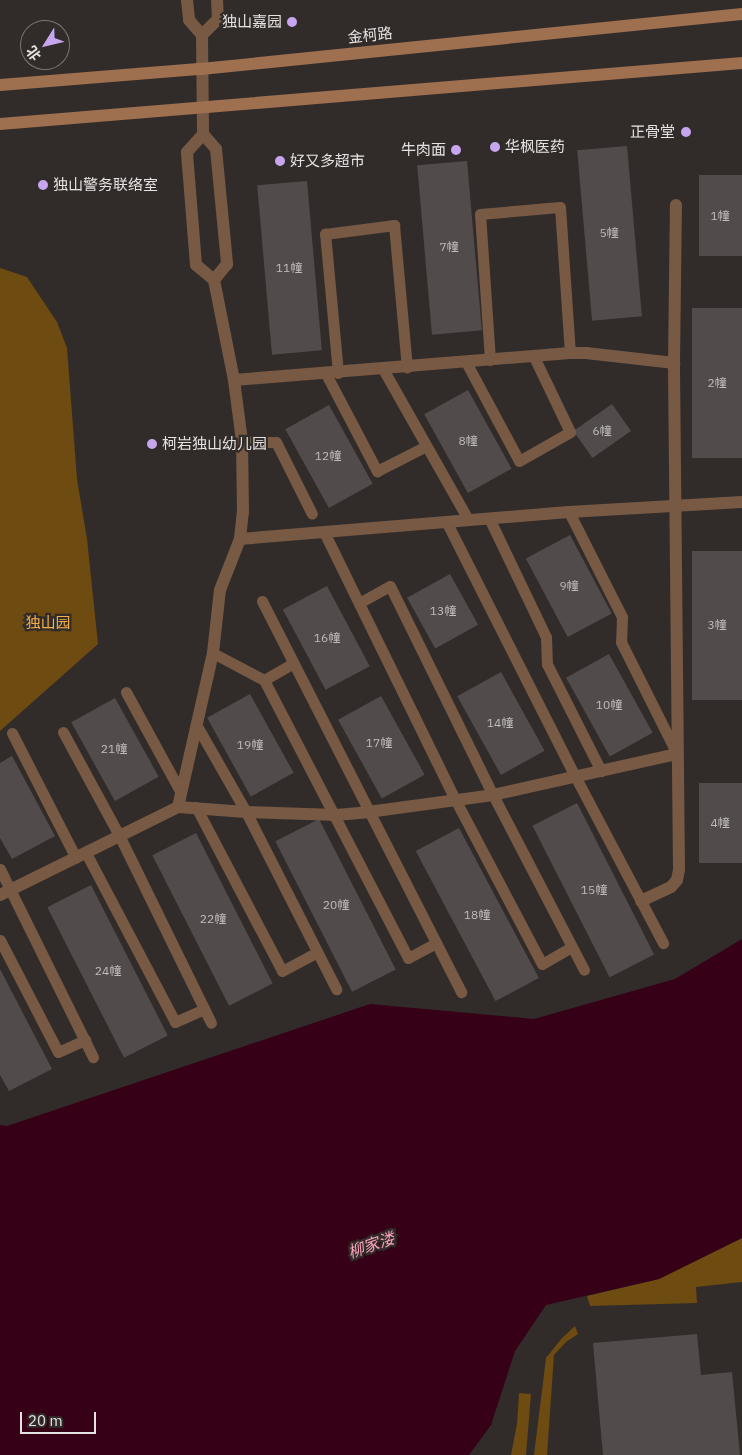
<!DOCTYPE html>
<meta charset="utf-8">
<style>
body{margin:0}
#map{position:relative;width:742px;height:1455px;overflow:hidden;background:#312c2a;font-family:"IBM Plex Sans","Noto Sans SC",sans-serif}
div>[style]{position:absolute}
[style*='--x']{left:calc(var(--x)*1px);top:calc(var(--y)*1px);width:calc(var(--w)*1px);rotate:calc(var(--a)*1deg)}
.green>*{inset:0;background:#6e4b11}
.water>*{inset:0;background:#360017}
.building>*{inset:0;background:#524b4b;transform-origin:0 0}
.service>*{height:11px;margin:-5.5px;padding:0 5.5px;transform-origin:5.5px;border-radius:5.5px;background:#775944}
.minor>*{height:12px;margin:-6px;padding:0 6px;transform-origin:6px;border-radius:6px;background:#775944}
.secondary>*{height:12px;margin:-6px;padding:0 6px;transform-origin:6px;border-radius:6px;background:#9f704f}
.dots>*{width:14px;height:14px;translate:-50% -50%;box-sizing:border-box;border:2px solid #312c2a;border-radius:50%}
span{translate:-50% -50%;white-space:nowrap;text-align:center;line-height:1.15;-webkit-text-stroke:4.5px #312c2a;paint-order:stroke}
.number-label{font-size:12px;color:#c1bcbc}
.number-label span{-webkit-text-stroke-width:0}
.poi-label{font-size:15px;color:#e6e2e1}
.right{translate:-100% -50%;text-align:right}
.left{translate:0 -50%;text-align:left}
.street-label{font-size:15px;color:#e6e2e1}
.park-label{font-size:15px;color:#f5b147}
.water-label{font-size:16px;color:#fda1bc;font-style:italic}
.north{position:absolute;left:20px;top:20px;width:50px;height:50px;box-sizing:border-box;background:#312c2a;border:1px solid #797573;border-radius:50%;rotate:234deg;font-size:14px;font-weight:700;line-height:20px;text-align:center;color:#e6e2e1}
.north::after{content:'';display:block;margin:auto;width:18px;height:22px;background:#c7a6ef;clip-path:polygon(50% 0,100% 100%,50% 72%,0 100%)}
.scale{position:absolute;left:20px;top:1412px;width:76px;height:22px;box-sizing:border-box;border:2px solid #e6e2e1;border-top:0;padding-left:6px;font-size:15px;line-height:18px;white-space:nowrap;color:#e6e2e1;-webkit-text-stroke:4px #312c2a;paint-order:stroke}
</style>
<div id="map">
<div class="green">
<div style="clip-path:polygon(0 268px,27px 277px,57px 322px,67px 348px,77px 479px,87px 539px,98px 644px,0 731px)"></div>
<div style="clip-path:polygon(742px 1238px,742px 1282px,696px 1287px,697px 1303px,590px 1306px,587px 1296px,659px 1279px)"></div>
<div style="clip-path:polygon(575px 1326px,578px 1334px,566px 1342px,554px 1355px,547px 1455px,534px 1455px,546px 1358px,562px 1338px)"></div>
<div style="clip-path:polygon(519px 1393px,531px 1394px,526px 1455px,511px 1455px,517px 1424px)"></div>
</div>
<div class="water">
<div style="clip-path:polygon(742px 939px,742px 1238px,659px 1279px,546px 1305px,515px 1351px,491px 1425px,469px 1455px,0 1455px,0 1125px,7px 1126px,370px 1004px,534px 1019px,675px 979px)"></div>
</div>
<div class="building">
<div style="left:627px;top:146px;width:171px;height:50px;rotate:85deg"></div>
<div style="left:467px;top:161px;width:170px;height:50px;rotate:85deg"></div>
<div style="left:699px;top:175px;width:43px;height:81px"></div>
<div style="left:307px;top:181px;width:170px;height:50px;rotate:85deg"></div>
<div style="left:692px;top:308px;width:50px;height:150px"></div>
<div style="left:468px;top:390px;width:90px;height:50px;rotate:61deg"></div>
<div style="left:612px;top:404px;width:33px;height:47px;rotate:55deg"></div>
<div style="left:329px;top:405px;width:90px;height:50px;rotate:61deg"></div>
<div style="left:570px;top:535px;width:89px;height:50px;rotate:62deg"></div>
<div style="left:692px;top:551px;width:50px;height:149px"></div>
<div style="left:450px;top:574px;width:58px;height:49px;rotate:61deg"></div>
<div style="left:327px;top:586px;width:91px;height:50px;rotate:62deg"></div>
<div style="left:609px;top:654px;width:90px;height:49px;rotate:61deg"></div>
<div style="left:501px;top:672px;width:90px;height:50px;rotate:61deg"></div>
<div style="left:250px;top:694px;width:90px;height:49px;rotate:61deg"></div>
<div style="left:381px;top:696px;width:90px;height:49px;rotate:61deg"></div>
<div style="left:115px;top:698px;width:90px;height:50px;rotate:61deg"></div>
<div style="clip-path:polygon(12px 756px,55px 836px,12px 859px,0 838px,0 763px)"></div>
<div style="left:699px;top:783px;width:43px;height:80px"></div>
<div style="left:577px;top:803px;width:170px;height:50px;rotate:63deg"></div>
<div style="left:319px;top:819px;width:169px;height:49px;rotate:63deg"></div>
<div style="left:459px;top:828px;width:170px;height:49px;rotate:62deg"></div>
<div style="left:196px;top:833px;width:169px;height:49px;rotate:63deg"></div>
<div style="left:91px;top:885px;width:169px;height:49px;rotate:63deg"></div>
<div style="clip-path:polygon(0 969px,52px 1069px,9px 1091px,0 1075px)"></div>
<div style="clip-path:polygon(697px 1334px,701px 1375px,732px 1372px,740px 1455px,603px 1455px,593px 1343px)"></div>
</div>
<div class="service">
<div style="--x:490;--y:360;--w:146;--a:-93.9"></div>
<div style="--x:480;--y:214;--w:80;--a:-5"></div>
<div style="--x:560;--y:207;--w:146;--a:86.1"></div>
<div style="--x:466;--y:362;--w:112;--a:61.8"></div>
<div style="--x:519;--y:461;--w:59;--a:-29.6"></div>
<div style="--x:570;--y:432;--w:83;--a:-115.6"></div>
<div style="--x:383;--y:369;--w:172;--a:60.5"></div>
<div style="--x:338;--y:373;--w:140;--a:-95.3"></div>
<div style="--x:325;--y:234;--w:70;--a:-7.4"></div>
<div style="--x:394;--y:225;--w:143;--a:84.8"></div>
<div style="--x:326;--y:374;--w:110;--a:62.3"></div>
<div style="--x:377;--y:471;--w:55;--a:-27"></div>
<div style="--x:242;--y:441;--w:34;--a:2"></div>
<div style="--x:276;--y:442;--w:80;--a:63.4"></div>
<div style="--x:569;--y:512;--w:118;--a:63.2"></div>
<div style="--x:622;--y:617;--w:25;--a:92"></div>
<div style="--x:621;--y:642;--w:125;--a:63.4"></div>
<div style="--x:489;--y:518;--w:132;--a:64.4"></div>
<div style="--x:546;--y:637;--w:27;--a:88"></div>
<div style="--x:547;--y:664;--w:120;--a:63.2"></div>
<div style="--x:446;--y:521;--w:286;--a:63.2"></div>
<div style="--x:575;--y:776;--w:189;--a:62.2"></div>
<div style="--x:324;--y:532;--w:300;--a:63.9"></div>
<div style="--x:456;--y:801;--w:184;--a:62.2"></div>
<div style="--x:542;--y:964;--w:34;--a:-30"></div>
<div style="--x:262;--y:601;--w:439;--a:63"></div>
<div style="--x:359;--y:603;--w:35;--a:-29"></div>
<div style="--x:390;--y:586;--w:233;--a:63.8"></div>
<div style="--x:493;--y:795;--w:197;--a:62.5"></div>
<div style="--x:213;--y:653;--w:58;--a:27.9"></div>
<div style="--x:264;--y:680;--w:313;--a:62.6"></div>
<div style="--x:408;--y:958;--w:32;--a:-28"></div>
<div style="--x:264;--y:680;--w:32;--a:-30"></div>
<div style="--x:126;--y:692;--w:113;--a:61.4"></div>
<div style="--x:197;--y:726;--w:99;--a:60.3"></div>
<div style="--x:246;--y:812;--w:199;--a:63"></div>
<div style="--x:63;--y:732;--w:117;--a:61.5"></div>
<div style="--x:119;--y:835;--w:209;--a:63.9"></div>
<div style="--x:12;--y:733;--w:140;--a:62.9"></div>
<div style="--x:196;--y:807;--w:185;--a:62.3"></div>
<div style="--x:282;--y:971;--w:40;--a:-28"></div>
<div style="--x:86;--y:853;--w:191;--a:62.2"></div>
<div style="--x:175;--y:1022;--w:32;--a:-24"></div>
<div style="--x:0;--y:869;--w:210;--a:63.7"></div>
<div style="--x:0;--y:940;--w:126;--a:62.6"></div>
<div style="--x:58;--y:1052;--w:30;--a:-24"></div>
</div>
<div class="minor">
<div style="--x:187;--y:0;--w:20;--a:84"></div>
<div style="--x:189;--y:20;--w:20;--a:49"></div>
<div style="--x:202;--y:35;--w:23;--a:-45"></div>
<div style="--x:218;--y:19;--w:19;--a:-93"></div>
<div style="--x:202;--y:35;--w:99;--a:89.4"></div>
<div style="--x:203;--y:134;--w:20;--a:49"></div>
<div style="--x:216;--y:149;--w:116;--a:84.5"></div>
<div style="--x:227;--y:264;--w:21;--a:129"></div>
<div style="--x:214;--y:280;--w:23;--a:-140"></div>
<div style="--x:196;--y:265;--w:113;--a:-94.6"></div>
<div style="--x:187;--y:152;--w:24;--a:-48"></div>
<div style="--x:234;--y:380;--w:337;--a:-4.6"></div>
<div style="--x:570;--y:353;--w:16;--a:0"></div>
<div style="--x:586;--y:353;--w:89;--a:6.5"></div>
<div style="--x:240;--y:539;--w:330;--a:-4.7"></div>
<div style="--x:569;--y:512;--w:173;--a:-3.3"></div>
<div style="--x:178;--y:807;--w:158;--a:-77.2"></div>
<div style="--x:213;--y:653;--w:63;--a:-83.7"></div>
<div style="--x:220;--y:590;--w:55;--a:-68.6"></div>
<div style="--x:240;--y:539;--w:27;--a:-84"></div>
<div style="--x:243;--y:512;--w:71;--a:-90.8"></div>
<div style="--x:242;--y:441;--w:62;--a:-97.5"></div>
<div style="--x:234;--y:380;--w:102;--a:-101.3"></div>
<div style="--x:0;--y:895;--w:199;--a:-26.3"></div>
<div style="--x:178;--y:807;--w:68;--a:4.2"></div>
<div style="--x:246;--y:812;--w:90;--a:1.9"></div>
<div style="--x:336;--y:815;--w:32;--a:-5"></div>
<div style="--x:368;--y:812;--w:126;--a:-7.7"></div>
<div style="--x:493;--y:795;--w:189;--a:-12.6"></div>
<div style="--x:641;--y:901;--w:33;--a:-25"></div>
<div style="--x:671;--y:887;--w:9;--a:-49"></div>
<div style="--x:677;--y:880;--w:10;--a:-79"></div>
<div style="--x:679;--y:870;--w:507;--a:-90.57"></div>
<div style="--x:674;--y:363;--w:158;--a:-89.3"></div>
</div>
<div class="secondary">
<div style="--x:0;--y:85;--w:202;--a:-4.6"></div>
<div style="--x:201;--y:69;--w:544;--a:-5.8"></div>
<div style="--x:0;--y:124;--w:745;--a:-4.7"></div>
</div>
<div class="dots">
<div style="left:292px;top:22px;background:#c7a6ef"></div>
<div style="left:686px;top:132px;background:#c7a6ef"></div>
<div style="left:495px;top:147px;background:#c7a6ef"></div>
<div style="left:456px;top:150px;background:#c7a6ef"></div>
<div style="left:280px;top:161px;background:#c7a6ef"></div>
<div style="left:43px;top:185px;background:#c7a6ef"></div>
<div style="left:152px;top:444px;background:#c7a6ef"></div>
</div>
<div class="number-label">
<span style="left:720px;top:216px">1幢</span>
<span style="left:609px;top:233px">5幢</span>
<span style="left:449px;top:247px">7幢</span>
<span style="left:289px;top:268px">11幢</span>
<span style="left:717px;top:383px">2幢</span>
<span style="left:602px;top:431px">6幢</span>
<span style="left:468px;top:441px">8幢</span>
<span style="left:328px;top:456px">12幢</span>
<span style="left:569px;top:586px">9幢</span>
<span style="left:443px;top:611px">13幢</span>
<span style="left:717px;top:625px">3幢</span>
<span style="left:327px;top:638px">16幢</span>
<span style="left:609px;top:705px">10幢</span>
<span style="left:500px;top:723px">14幢</span>
<span style="left:379px;top:743px">17幢</span>
<span style="left:250px;top:745px">19幢</span>
<span style="left:114px;top:749px">21幢</span>
<span style="left:720px;top:823px">4幢</span>
<span style="left:594px;top:890px">15幢</span>
<span style="left:336px;top:905px">20幢</span>
<span style="left:477px;top:915px">18幢</span>
<span style="left:213px;top:919px">22幢</span>
<span style="left:108px;top:971px">24幢</span>
</div>
<div class="poi-label">
<span class="right" style="left:282px;top:22px">独山嘉园</span>
<span class="right" style="left:675px;top:132px">正骨堂</span>
<span class="left" style="left:505px;top:147px">华枫医药</span>
<span class="right" style="left:446px;top:150px">牛肉面</span>
<span class="left" style="left:290px;top:161px">好又多超市</span>
<span class="left" style="left:53px;top:185px">独山警务联络室</span>
<span class="left" style="left:162px;top:444px">柯岩独山幼儿园</span>
</div>
<div class="street-label">
<span style="left:370px;top:35px;rotate:-6deg">金柯路</span>
</div>
<div class="park-label">
<span style="left:48px;top:623px">独山园</span>
</div>
<div class="water-label">
<span style="left:371px;top:1245px;rotate:-19deg">柳家溇</span>
</div>
<div class="north">北</div>
<div class="scale">20 m</div>
</div>
